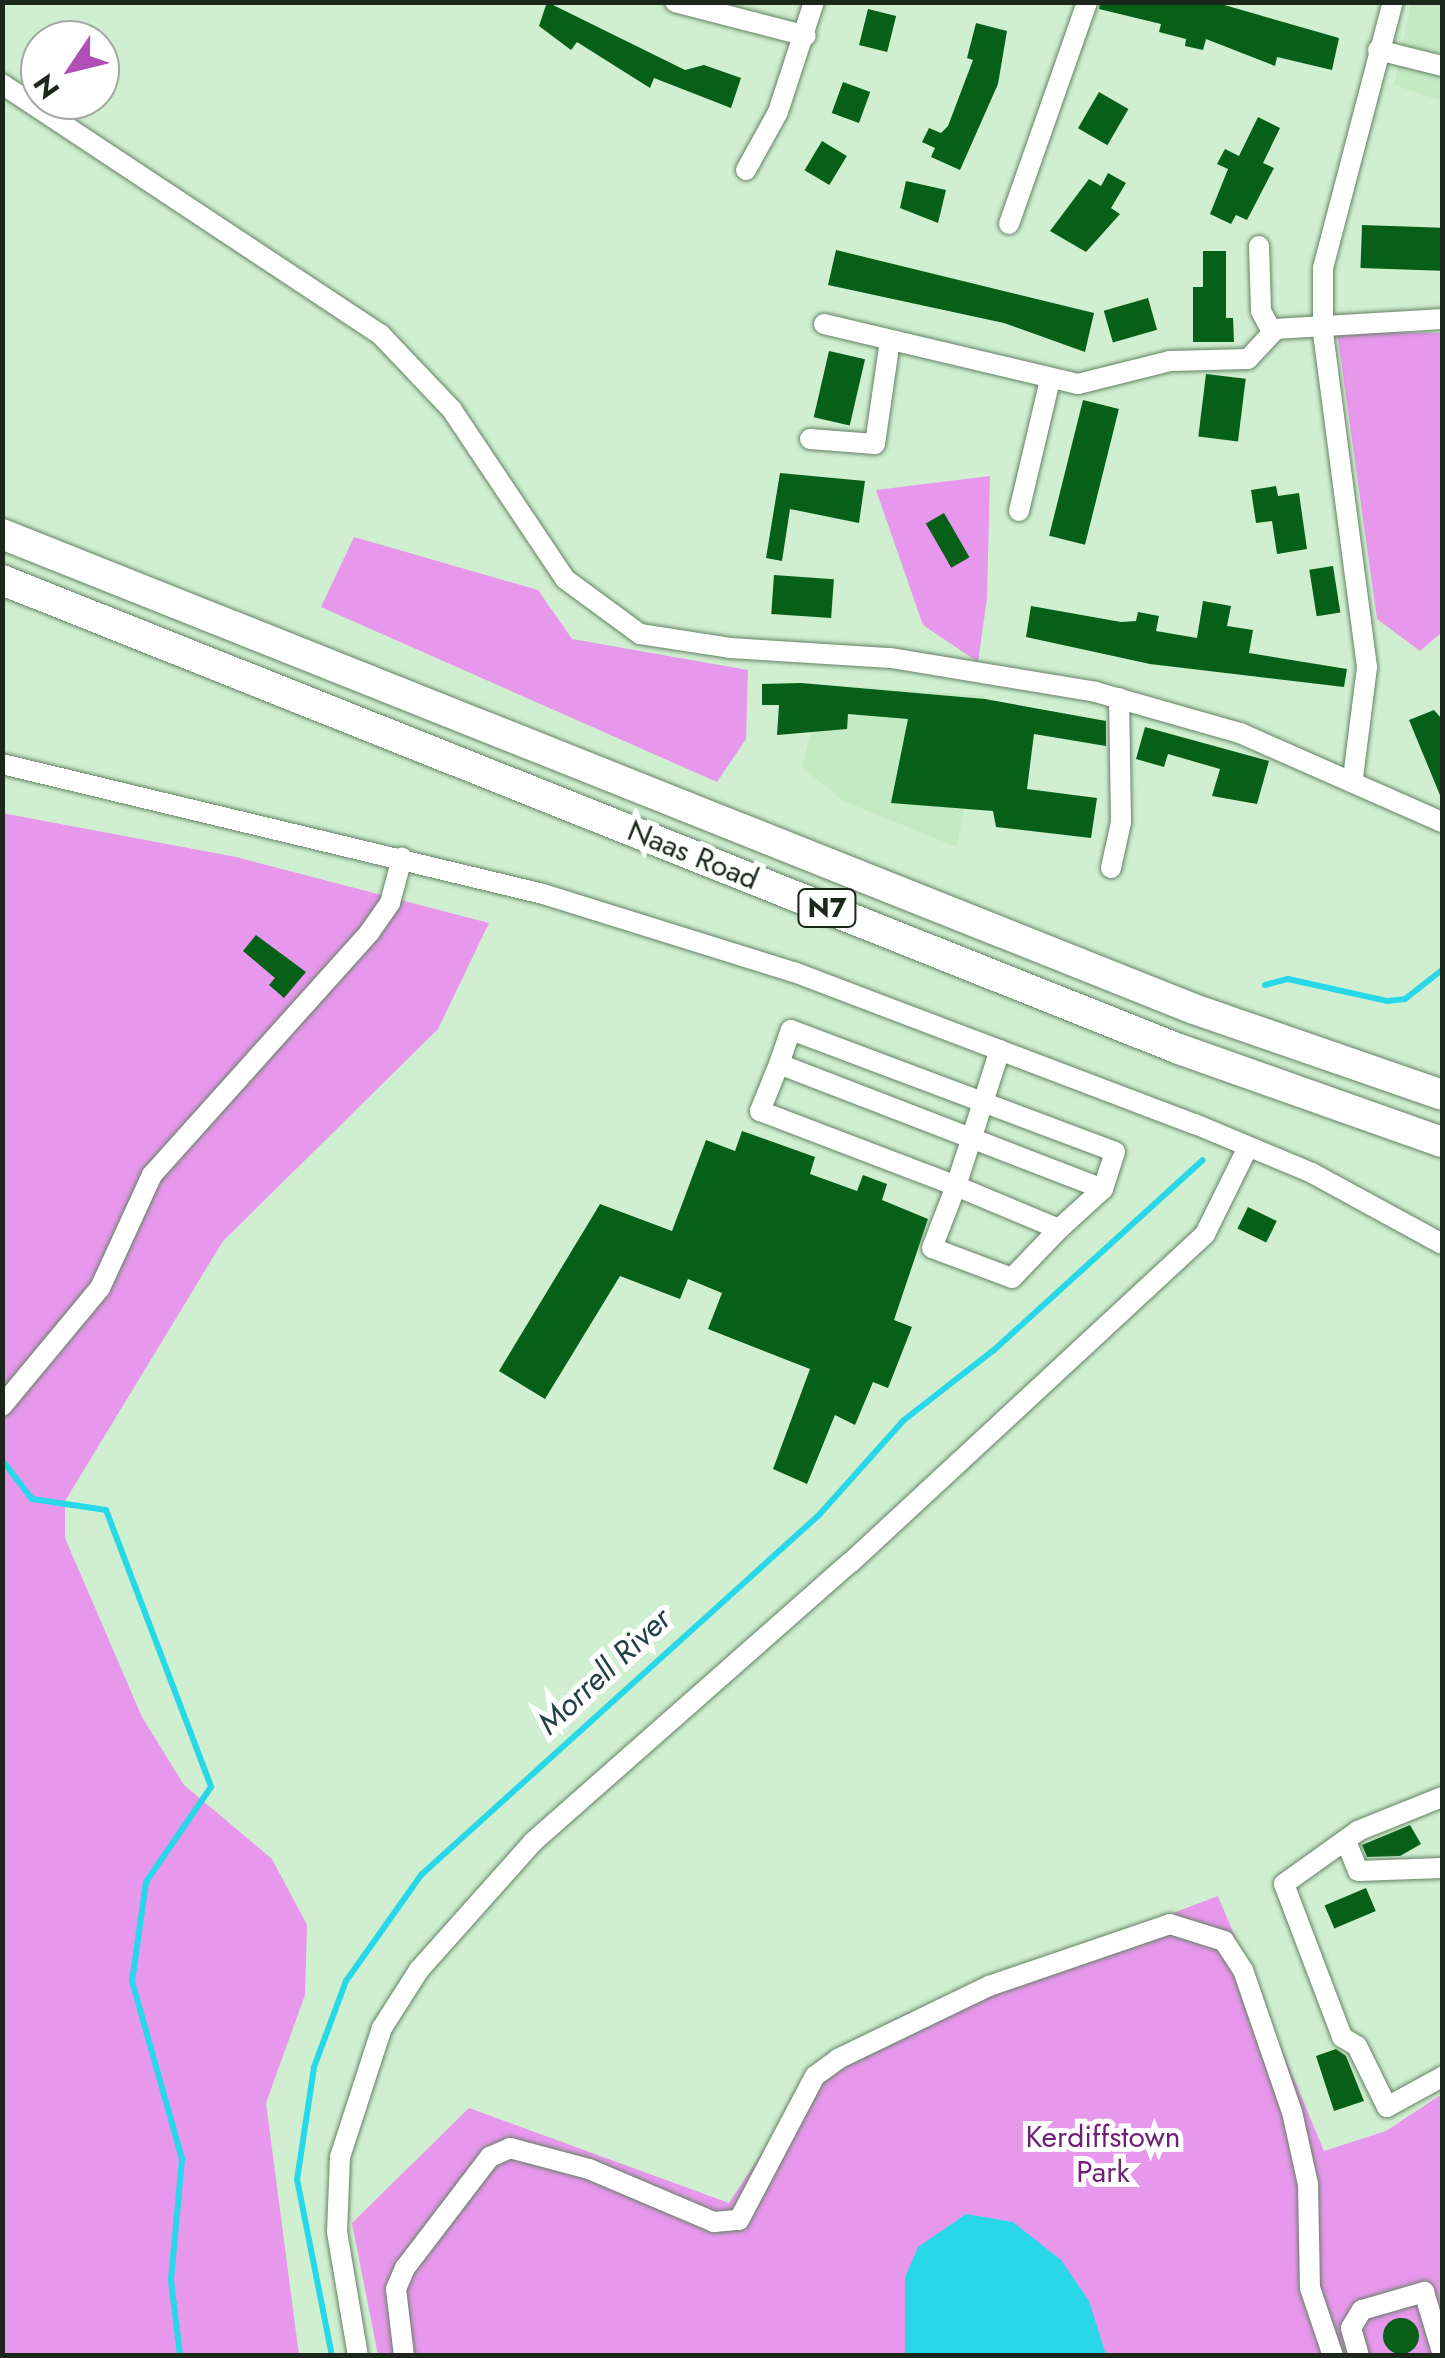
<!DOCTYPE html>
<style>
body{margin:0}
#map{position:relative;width:1445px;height:2358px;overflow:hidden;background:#d0efd0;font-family:Jost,sans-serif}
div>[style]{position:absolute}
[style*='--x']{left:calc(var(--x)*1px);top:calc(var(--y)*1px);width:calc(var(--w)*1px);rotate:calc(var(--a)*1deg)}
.built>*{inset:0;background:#c4eac4}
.green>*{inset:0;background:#e797ec}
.water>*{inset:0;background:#29d8e8}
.stream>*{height:6px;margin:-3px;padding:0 3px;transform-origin:3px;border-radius:3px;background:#29d8e8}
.building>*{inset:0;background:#066017;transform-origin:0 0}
.round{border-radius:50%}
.roads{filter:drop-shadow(0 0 2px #648164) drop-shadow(0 0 2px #648164)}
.minor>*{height:20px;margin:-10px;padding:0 10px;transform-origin:10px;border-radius:10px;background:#fff}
.highway>*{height:30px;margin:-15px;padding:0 15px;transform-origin:15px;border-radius:15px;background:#fff}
span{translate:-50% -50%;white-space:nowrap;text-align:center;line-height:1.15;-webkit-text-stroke:10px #fff;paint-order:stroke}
.shield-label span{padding:2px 8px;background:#fff;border:2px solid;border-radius:8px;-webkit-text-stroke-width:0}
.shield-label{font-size:28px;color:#1b271b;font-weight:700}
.street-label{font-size:30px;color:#1b271b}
.park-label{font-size:30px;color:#701f76}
.water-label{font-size:32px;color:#204144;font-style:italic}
.frame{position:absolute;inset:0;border:5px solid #1b271b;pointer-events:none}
.north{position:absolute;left:20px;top:20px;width:100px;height:100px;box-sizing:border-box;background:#fff;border:2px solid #a4a9a4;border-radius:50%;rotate:235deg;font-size:28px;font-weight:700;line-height:40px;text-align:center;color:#1b271b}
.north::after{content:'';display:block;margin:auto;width:35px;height:45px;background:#b04fb7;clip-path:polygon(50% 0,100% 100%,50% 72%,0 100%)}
</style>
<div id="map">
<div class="built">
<div style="clip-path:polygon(1411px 3px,1442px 3px,1442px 101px,1394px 85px)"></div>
<div style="clip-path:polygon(823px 684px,985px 696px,957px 847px,843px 801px,802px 767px)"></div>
</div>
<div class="green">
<div style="clip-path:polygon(1337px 332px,1442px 333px,1442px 632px,1420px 651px,1377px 619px)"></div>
<div style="clip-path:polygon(990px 476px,987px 598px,978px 662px,923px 625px,876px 490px)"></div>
<div style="clip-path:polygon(354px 537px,538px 590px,572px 639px,748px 670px,746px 739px,717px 782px,321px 607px)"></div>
<div style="clip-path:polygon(2px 813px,236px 857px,489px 923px,438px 1029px,223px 1241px,65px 1501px,65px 1538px,142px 1717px,184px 1785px,272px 1859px,307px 1925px,305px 1995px,266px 2103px,299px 2355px,3px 2355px)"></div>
<div style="clip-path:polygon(1218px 1896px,1324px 2151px,1386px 2131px,1442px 2094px,1442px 2355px,378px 2355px,352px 2223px,469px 2108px,729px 2203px,825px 2057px,905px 2014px)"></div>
</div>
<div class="water">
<div style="clip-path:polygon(966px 2214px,1013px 2222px,1061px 2260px,1089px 2301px,1106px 2355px,905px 2355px,905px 2277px,918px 2247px)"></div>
</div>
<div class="stream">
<div style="--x:1265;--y:985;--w:24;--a:-15"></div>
<div style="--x:1288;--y:979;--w:101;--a:12.5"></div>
<div style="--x:1387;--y:1001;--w:18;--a:-6"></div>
<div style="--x:1405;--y:999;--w:47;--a:-38.1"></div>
<div style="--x:2;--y:1460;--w:49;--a:52.4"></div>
<div style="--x:32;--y:1499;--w:75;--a:8.5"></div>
<div style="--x:106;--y:1510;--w:296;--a:69.2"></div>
<div style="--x:211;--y:1787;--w:115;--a:124.4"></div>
<div style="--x:146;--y:1882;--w:100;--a:98"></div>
<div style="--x:132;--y:1981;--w:185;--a:74.3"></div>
<div style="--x:182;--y:2159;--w:121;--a:95.2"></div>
<div style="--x:171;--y:2280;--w:77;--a:83.2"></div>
<div style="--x:332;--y:2356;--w:179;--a:-101.2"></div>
<div style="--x:297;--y:2180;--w:114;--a:-81.4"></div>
<div style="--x:314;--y:2067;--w:92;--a:-69.6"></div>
<div style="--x:346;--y:1981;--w:130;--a:-54.7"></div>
<div style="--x:421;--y:1875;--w:537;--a:-42.13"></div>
<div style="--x:819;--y:1515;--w:127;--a:-48.2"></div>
<div style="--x:904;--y:1420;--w:114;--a:-37.9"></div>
<div style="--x:994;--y:1350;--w:282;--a:-42.3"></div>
</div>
<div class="building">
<div style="clip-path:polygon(547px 2px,685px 70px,704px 65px,741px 78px,731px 108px,654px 78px,650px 88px,577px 42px,571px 50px,539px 26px)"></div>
<div style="clip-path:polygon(1100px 2px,1214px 2px,1339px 38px,1332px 70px,1277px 57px,1275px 66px,1206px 39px,1203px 50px,1185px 46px,1186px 39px,1159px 32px,1161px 24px,1099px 9px)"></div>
<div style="left:868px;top:9px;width:29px;height:37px;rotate:14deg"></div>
<div style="clip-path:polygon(976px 23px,1007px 31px,998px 84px,960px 170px,931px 157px,935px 148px,922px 142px,929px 128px,941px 133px,948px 126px,973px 60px,967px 58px)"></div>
<div style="left:843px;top:82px;width:29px;height:33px;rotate:20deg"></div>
<div style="left:1099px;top:92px;width:34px;height:42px;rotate:30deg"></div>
<div style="clip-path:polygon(1258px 117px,1280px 128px,1263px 163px,1274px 168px,1247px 220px,1236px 215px,1231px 224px,1210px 214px,1228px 169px,1217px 164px,1225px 149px,1239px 156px)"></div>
<div style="left:822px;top:141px;width:29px;height:34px;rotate:31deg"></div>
<div style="clip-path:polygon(1108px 173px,1126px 183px,1111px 208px,1120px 214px,1086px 252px,1050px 231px,1089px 179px,1101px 186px)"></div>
<div style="clip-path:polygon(906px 181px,946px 190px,938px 223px,900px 208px)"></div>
<div style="left:1362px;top:225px;width:80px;height:43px;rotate:2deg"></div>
<div style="clip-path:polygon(836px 250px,1094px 313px,1085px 352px,1004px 323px,828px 285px)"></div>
<div style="clip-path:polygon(1203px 251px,1226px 251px,1226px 318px,1233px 318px,1234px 342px,1193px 342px,1193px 287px,1203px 287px)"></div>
<div style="left:1148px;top:298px;width:33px;height:46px;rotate:74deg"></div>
<div style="left:829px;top:351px;width:37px;height:68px;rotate:13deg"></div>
<div style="left:1206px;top:374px;width:40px;height:63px;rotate:7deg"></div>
<div style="left:1083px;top:400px;width:37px;height:140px;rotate:14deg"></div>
<div style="clip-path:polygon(780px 473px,865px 481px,859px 523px,790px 509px,782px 561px,766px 558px)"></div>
<div style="clip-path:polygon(1276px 486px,1278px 496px,1299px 493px,1307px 549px,1277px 554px,1272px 521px,1256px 523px,1251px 490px)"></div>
<div style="left:944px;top:513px;width:51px;height:21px;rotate:60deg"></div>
<div style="left:1333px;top:566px;width:47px;height:24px;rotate:81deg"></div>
<div style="left:774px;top:575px;width:60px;height:39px;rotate:4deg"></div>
<div style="clip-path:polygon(1203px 601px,1231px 606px,1227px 626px,1253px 630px,1249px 653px,1347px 669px,1344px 687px,1150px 664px,1026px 637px,1031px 606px,1121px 622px,1136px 621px,1138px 612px,1159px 616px,1156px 631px,1197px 638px)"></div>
<div style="clip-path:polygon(801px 683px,985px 699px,1106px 721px,1106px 746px,1034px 734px,1027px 789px,1097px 798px,1091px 838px,996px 827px,993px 811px,891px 803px,908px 719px,848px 714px,847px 729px,777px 735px,779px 705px,762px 705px,762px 684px)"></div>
<div style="clip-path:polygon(1434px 710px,1442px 719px,1442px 800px,1409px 720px)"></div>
<div style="clip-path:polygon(1145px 727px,1269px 761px,1257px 804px,1212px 796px,1220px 769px,1168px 754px,1164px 767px,1136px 759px)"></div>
<div style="clip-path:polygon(256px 935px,306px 972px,284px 998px,269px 985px,275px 978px,243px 951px)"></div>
<div style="clip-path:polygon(742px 1131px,815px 1157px,810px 1174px,857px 1191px,863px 1175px,887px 1184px,882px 1200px,928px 1219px,894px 1320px,912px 1327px,888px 1388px,873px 1382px,855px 1425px,835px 1415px,807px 1484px,773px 1469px,810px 1369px,708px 1329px,722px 1293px,688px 1279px,680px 1299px,620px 1276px,545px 1399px,499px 1371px,600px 1204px,672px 1231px,706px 1140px,735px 1151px)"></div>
<div style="left:1248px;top:1207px;width:32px;height:24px;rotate:26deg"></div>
<div style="clip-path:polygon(1410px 1825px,1421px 1844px,1400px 1856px,1367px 1857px,1362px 1845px)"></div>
<div style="left:1366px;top:1888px;width:25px;height:45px;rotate:67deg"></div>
<div style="clip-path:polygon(1336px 2049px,1346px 2056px,1364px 2101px,1334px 2111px,1316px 2056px)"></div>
<div class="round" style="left:1383px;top:2318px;width:36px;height:36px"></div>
</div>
<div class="roads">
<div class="minor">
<div style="--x:675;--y:2;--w:135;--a:14.5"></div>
<div style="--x:1378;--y:50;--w:66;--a:14"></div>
<div style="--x:2;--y:84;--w:453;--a:33.5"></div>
<div style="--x:380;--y:334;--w:105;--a:46.5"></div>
<div style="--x:452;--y:410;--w:203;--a:56.2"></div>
<div style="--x:565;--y:579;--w:93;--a:36.3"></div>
<div style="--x:640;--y:634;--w:91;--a:8.8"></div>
<div style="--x:730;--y:648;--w:161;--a:3.6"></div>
<div style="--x:891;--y:658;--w:208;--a:9.4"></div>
<div style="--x:1096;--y:692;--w:150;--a:15.9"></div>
<div style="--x:1240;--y:733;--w:221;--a:23.8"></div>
<div style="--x:746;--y:170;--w:66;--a:-61.1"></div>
<div style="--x:778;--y:112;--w:116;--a:-71.9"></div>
<div style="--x:1009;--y:224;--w:235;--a:-70.6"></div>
<div style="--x:1259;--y:246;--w:65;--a:88.2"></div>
<div style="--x:1261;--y:311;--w:24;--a:62"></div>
<div style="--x:824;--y:324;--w:261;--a:13.3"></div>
<div style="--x:1078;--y:384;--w:95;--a:-14"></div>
<div style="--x:1170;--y:361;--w:78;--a:-1.5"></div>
<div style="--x:1248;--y:359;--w:41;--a:-47"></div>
<div style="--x:1276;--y:329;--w:166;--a:-3.4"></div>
<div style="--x:810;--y:439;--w:65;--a:4.4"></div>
<div style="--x:875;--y:444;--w:105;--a:-81.8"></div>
<div style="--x:1019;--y:511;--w:135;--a:-76.7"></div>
<div style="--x:2;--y:764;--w:556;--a:13.51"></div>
<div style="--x:543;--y:894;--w:263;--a:17.3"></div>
<div style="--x:794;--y:972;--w:429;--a:20.8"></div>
<div style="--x:1195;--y:1124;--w:127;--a:22.7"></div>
<div style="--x:1312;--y:1173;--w:148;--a:28.6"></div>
<div style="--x:1353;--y:778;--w:112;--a:-82.8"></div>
<div style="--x:1367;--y:667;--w:339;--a:-97.5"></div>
<div style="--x:1323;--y:331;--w:63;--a:-90"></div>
<div style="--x:1323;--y:268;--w:275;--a:-75.3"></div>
<div style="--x:1111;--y:868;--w:47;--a:-77.7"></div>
<div style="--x:1121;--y:822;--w:124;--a:-90.9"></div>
<div style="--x:779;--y:1064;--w:51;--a:112"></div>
<div style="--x:760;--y:1111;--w:210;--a:20.9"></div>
<div style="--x:956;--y:1186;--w:143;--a:-72.1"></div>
<div style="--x:1059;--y:1229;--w:68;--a:133.8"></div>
<div style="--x:1012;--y:1278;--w:85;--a:-159.4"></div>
<div style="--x:932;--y:1248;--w:66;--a:-68.8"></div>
<div style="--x:956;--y:1186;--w:112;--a:22.7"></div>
<div style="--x:1059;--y:1229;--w:59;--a:-42.3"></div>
<div style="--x:1103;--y:1189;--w:347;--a:-158.9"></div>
<div style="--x:779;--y:1064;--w:36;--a:-71"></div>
<div style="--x:791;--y:1030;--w:346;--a:20.6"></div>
<div style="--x:1115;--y:1152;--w:39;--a:108"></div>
<div style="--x:2;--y:1406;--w:153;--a:-50.3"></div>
<div style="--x:100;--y:1288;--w:124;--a:-65.3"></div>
<div style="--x:152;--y:1175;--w:325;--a:-48.1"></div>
<div style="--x:369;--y:933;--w:37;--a:-55"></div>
<div style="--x:390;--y:903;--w:47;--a:-75.1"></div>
<div style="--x:1442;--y:1797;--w:91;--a:158"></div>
<div style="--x:1358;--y:1831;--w:91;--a:144.4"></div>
<div style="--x:1284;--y:1884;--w:164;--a:69.2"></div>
<div style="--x:1342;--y:2037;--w:17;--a:31"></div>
<div style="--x:1357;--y:2046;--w:68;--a:63.8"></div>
<div style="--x:1387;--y:2107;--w:63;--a:-28.6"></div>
<div style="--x:1346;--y:1841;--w:32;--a:68"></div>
<div style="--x:1358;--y:1871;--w:84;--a:-2"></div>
<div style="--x:358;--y:2356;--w:126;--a:-99.6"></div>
<div style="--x:337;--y:2232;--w:75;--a:-87.7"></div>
<div style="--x:340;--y:2157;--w:136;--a:-72"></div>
<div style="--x:382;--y:2028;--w:69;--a:-57.5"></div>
<div style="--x:419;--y:1970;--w:171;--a:-48.3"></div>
<div style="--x:533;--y:1842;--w:422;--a:-41.4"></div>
<div style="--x:850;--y:1563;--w:484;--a:-42.8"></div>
<div style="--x:1205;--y:1234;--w:97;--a:-63.7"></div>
<div style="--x:404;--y:2356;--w:67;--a:-96.8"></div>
<div style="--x:396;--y:2289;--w:23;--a:-67"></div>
<div style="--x:405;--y:2268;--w:140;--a:-52.6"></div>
<div style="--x:490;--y:2157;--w:22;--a:-24"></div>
<div style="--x:510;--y:2148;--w:82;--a:14.9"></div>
<div style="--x:589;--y:2169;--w:136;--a:23"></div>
<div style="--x:714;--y:2222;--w:25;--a:-5"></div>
<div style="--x:739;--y:2220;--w:163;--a:-62.2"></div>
<div style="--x:815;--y:2076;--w:29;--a:-36"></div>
<div style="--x:838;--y:2059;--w:168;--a:-25.8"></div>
<div style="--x:989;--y:1986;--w:191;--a:-18.9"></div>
<div style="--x:1170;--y:1924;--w:57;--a:17.5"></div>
<div style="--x:1224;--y:1941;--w:35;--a:57"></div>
<div style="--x:1243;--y:1970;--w:150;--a:71"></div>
<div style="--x:1292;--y:2112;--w:74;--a:77.5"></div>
<div style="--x:1308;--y:2184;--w:104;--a:88.9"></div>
<div style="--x:1310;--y:2288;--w:72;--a:71.3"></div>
<div style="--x:1359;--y:2356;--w:29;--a:-106"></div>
<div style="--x:1351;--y:2328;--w:21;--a:-59"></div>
<div style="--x:1362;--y:2310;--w:65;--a:-16.2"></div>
<div style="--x:1424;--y:2292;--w:63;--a:73.3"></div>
</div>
<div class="highway">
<div style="--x:2;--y:534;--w:1283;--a:21.73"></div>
<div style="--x:1194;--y:1009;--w:262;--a:19.1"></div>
<div style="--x:2;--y:580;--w:1267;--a:21.73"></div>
<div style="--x:1179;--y:1049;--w:279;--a:19.5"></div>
</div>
</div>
<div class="shield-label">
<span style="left:827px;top:908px">N7</span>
</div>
<div class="street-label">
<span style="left:693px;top:855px;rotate:22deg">Naas Road</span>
</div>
<div class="park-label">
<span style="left:1103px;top:2154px">Kerdiffstown<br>Park</span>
</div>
<div class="water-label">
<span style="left:604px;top:1671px;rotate:-43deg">Morrell River</span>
</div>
<div class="frame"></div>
<div class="north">N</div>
</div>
